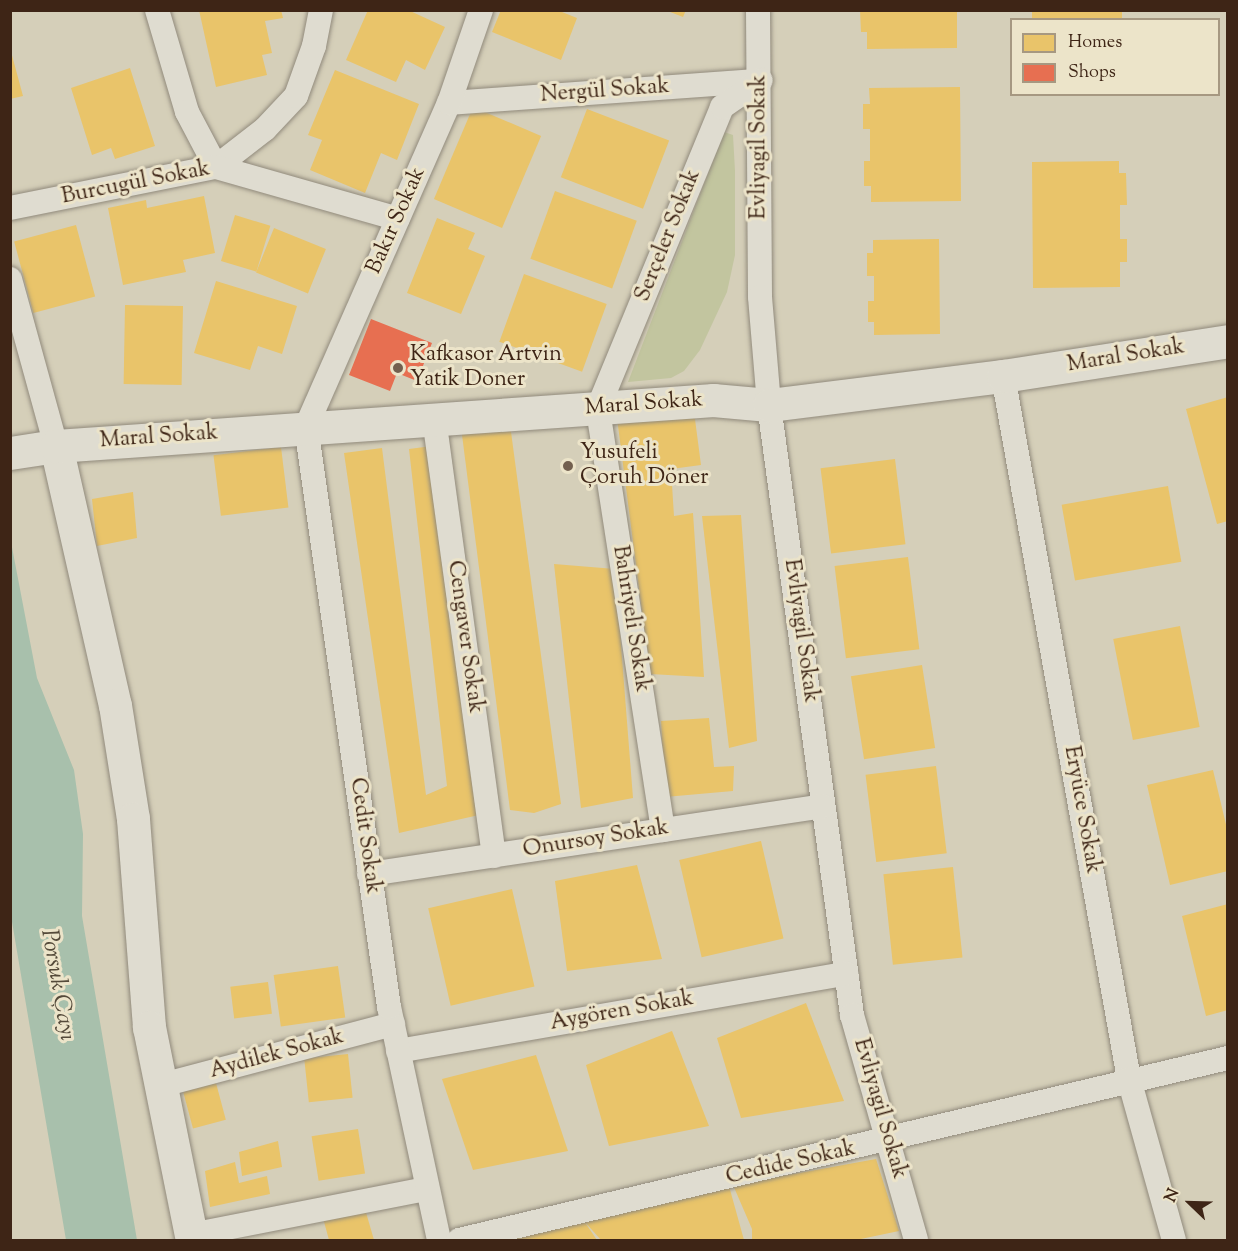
<!DOCTYPE html>
<meta charset="utf-8">
<style>
body{margin:0}
#map{position:relative;width:1238px;height:1251px;overflow:hidden;background:#d5cfb9;font-family:"Sorts Mill Goudy",serif}
div>[style]{position:absolute}
[style*='--x']{left:calc(var(--x)*1px);top:calc(var(--y)*1px);width:calc(var(--w)*1px);rotate:calc(var(--a)*1deg)}
.green>*{inset:0;background:#c2c59f}
.water>*{inset:0;background:#a8c0ac}
.homes>*{inset:0;background:#e9c46a;transform-origin:0 0}
.shops>*{inset:0;background:#e76f51}
.roads{filter:drop-shadow(0 0 2px #918a7c) drop-shadow(0 0 2px #918a7c)}
.street>*{height:24px;margin:-12px;padding:0 12px;transform-origin:12px;border-radius:12px;background:#dfdcd0}
.secondary>*{height:33px;margin:-16.5px;padding:0 16.5px;transform-origin:16.5px;border-radius:16.5px;background:#dfdcd0}
.dots>*{width:16px;height:16px;translate:-50% -50%;box-sizing:border-box;border:3px solid #ece4c9;border-radius:50%}
span{translate:-50% -50%;white-space:nowrap;text-align:center;line-height:1.15;-webkit-text-stroke:6px #ece4c9;paint-order:stroke}
.street-label{font-size:22px;color:#3e2516}
.poi-label{font-size:22px;color:#3e2516}
.left{translate:0 -50%;text-align:left}
.water-label{font-size:24px;color:#544a3a;font-style:italic}
.frame{position:absolute;inset:0;border:12px solid #3e2516;pointer-events:none}
.legend{position:absolute;left:1010px;top:18px;width:210px;height:78px;box-sizing:border-box;background:#ece4c9;border:2px solid #a69881;margin:0;padding:8px 10px;list-style:none;font-size:18px;color:#3e2516}
.legend li{display:flex;align-items:center;gap:12px;height:30px}
.legend b{width:30px;border:2px solid #a69881}
.north{position:absolute;left:1160px;top:1173px;width:60px;height:60px;-webkit-text-stroke:4px #ece4c9;paint-order:stroke;rotate:293deg;font-size:16px;font-weight:700;line-height:24px;text-align:center;color:#3e2516}
.north::after{content:'';display:block;margin:auto;width:21px;height:27px;background:#3e2516;clip-path:polygon(50% 0,100% 100%,50% 72%,0 100%)}
</style>
<div id="map">
<div class="green">
<div style="clip-path:polygon(724px 132px,733px 135px,735px 171px,735px 255px,727px 292px,700px 350px,684px 371px,671px 378px,628px 382px)"></div>
</div>
<div class="water">
<div style="clip-path:polygon(11px 542px,37px 678px,74px 770px,83px 834px,82px 916px,137px 1240px,66px 1240px,11px 916px)"></div>
</div>
<div class="homes">
<div style="clip-path:polygon(199px 10px,281px 10px,283px 18px,265px 21px,272px 53px,262px 55px,267px 75px,216px 87px)"></div>
<div style="clip-path:polygon(368px 10px,408px 10px,445px 27px,425px 70px,406px 60px,396px 82px,346px 60px)"></div>
<div style="clip-path:polygon(501px 10px,557px 10px,577px 18px,561px 60px,492px 32px)"></div>
<div style="clip-path:polygon(665px 10px,686px 10px,683px 17px)"></div>
<div style="clip-path:polygon(860px 10px,957px 10px,957px 48px,867px 49px,867px 32px,861px 32px)"></div>
<div style="left:1032px;top:10px;width:90px;height:10px"></div>
<div style="clip-path:polygon(10px 48px,23px 96px,10px 99px)"></div>
<div style="clip-path:polygon(130px 68px,155px 146px,115px 159px,111px 148px,92px 155px,71px 88px)"></div>
<div style="clip-path:polygon(335px 70px,419px 104px,397px 160px,381px 153px,365px 193px,310px 170px,322px 140px,308px 135px)"></div>
<div style="clip-path:polygon(960px 87px,961px 201px,871px 202px,871px 186px,864px 186px,864px 161px,870px 161px,870px 129px,863px 129px,863px 104px,870px 104px,869px 88px)"></div>
<div style="left:473px;top:107px;width:74px;height:100px;rotate:23deg"></div>
<div style="left:587px;top:109px;width:88px;height:73px;rotate:21deg"></div>
<div style="clip-path:polygon(1119px 161px,1119px 173px,1126px 173px,1127px 205px,1120px 205px,1120px 239px,1127px 239px,1127px 262px,1120px 262px,1120px 287px,1033px 288px,1032px 162px)"></div>
<div style="left:555px;top:191px;width:87px;height:72px;rotate:20deg"></div>
<div style="clip-path:polygon(204px 196px,215px 253px,183px 260px,186px 272px,123px 285px,108px 208px,146px 200px,147px 208px)"></div>
<div style="left:235px;top:215px;width:37px;height:48px;rotate:17deg"></div>
<div style="clip-path:polygon(437px 218px,475px 233px,468px 249px,485px 256px,461px 314px,407px 293px)"></div>
<div style="left:76px;top:225px;width:74px;height:64px;rotate:75deg"></div>
<div style="left:274px;top:228px;width:56px;height:48px;rotate:22deg"></div>
<div style="clip-path:polygon(939px 239px,940px 334px,874px 335px,874px 322px,868px 322px,868px 301px,874px 301px,874px 276px,867px 276px,867px 253px,873px 253px,873px 240px)"></div>
<div style="left:524px;top:274px;width:88px;height:72px;rotate:20deg"></div>
<div style="clip-path:polygon(216px 281px,297px 306px,282px 354px,258px 346px,250px 370px,194px 353px)"></div>
<div style="left:125px;top:305px;width:58px;height:79px;rotate:1deg"></div>
<div style="clip-path:polygon(1228px 397px,1228px 521px,1217px 524px,1186px 409px)"></div>
<div style="clip-path:polygon(693px 404px,701px 465px,671px 469px,674px 516px,693px 513px,704px 677px,650px 674px,617px 418px)"></div>
<div style="clip-path:polygon(509px 417px,561px 804px,534px 813px,510px 810px,461px 427px)"></div>
<div style="clip-path:polygon(440px 445px,479px 815px,399px 833px,344px 453px,382px 448px,426px 795px,447px 786px,409px 449px)"></div>
<div style="left:281px;top:447px;width:61px;height:68px;rotate:83deg"></div>
<div style="left:895px;top:459px;width:86px;height:75px;rotate:83deg"></div>
<div style="left:1168px;top:486px;width:77px;height:108px;rotate:80deg"></div>
<div style="clip-path:polygon(133px 492px,137px 538px,97px 546px,92px 499px)"></div>
<div style="clip-path:polygon(741px 515px,757px 741px,729px 748px,702px 516px)"></div>
<div style="left:908px;top:557px;width:93px;height:74px;rotate:83deg"></div>
<div style="clip-path:polygon(554px 564px,615px 569px,633px 798px,581px 808px)"></div>
<div style="left:1180px;top:626px;width:103px;height:68px;rotate:79deg"></div>
<div style="left:922px;top:665px;width:84px;height:72px;rotate:81deg"></div>
<div style="clip-path:polygon(709px 718px,714px 767px,734px 766px,733px 791px,665px 797px,661px 721px)"></div>
<div style="left:936px;top:766px;width:88px;height:71px;rotate:83deg"></div>
<div style="clip-path:polygon(1213px 770px,1228px 833px,1228px 871px,1170px 885px,1147px 785px)"></div>
<div style="left:761px;top:841px;width:100px;height:84px;rotate:77deg"></div>
<div style="clip-path:polygon(637px 865px,662px 959px,567px 971px,555px 881px)"></div>
<div style="left:953px;top:867px;width:91px;height:70px;rotate:84deg"></div>
<div style="left:512px;top:889px;width:100px;height:86px;rotate:77deg"></div>
<div style="clip-path:polygon(1228px 904px,1228px 1010px,1206px 1016px,1182px 916px)"></div>
<div style="left:338px;top:966px;width:52px;height:65px;rotate:82deg"></div>
<div style="left:268px;top:982px;width:32px;height:38px;rotate:83deg"></div>
<div style="clip-path:polygon(806px 1003px,844px 1101px,741px 1118px,717px 1038px)"></div>
<div style="clip-path:polygon(672px 1031px,709px 1126px,609px 1146px,586px 1065px)"></div>
<div style="left:348px;top:1054px;width:44px;height:44px;rotate:84deg"></div>
<div style="clip-path:polygon(536px 1055px,568px 1151px,473px 1170px,442px 1079px)"></div>
<div style="left:216px;top:1083px;width:38px;height:34px;rotate:75deg"></div>
<div style="left:358px;top:1129px;width:45px;height:47px;rotate:81deg"></div>
<div style="clip-path:polygon(278px 1141px,282px 1167px,242px 1176px,239px 1152px)"></div>
<div style="clip-path:polygon(876px 1159px,899px 1231px,856px 1240px,752px 1240px,752px 1229px,733px 1185px)"></div>
<div style="clip-path:polygon(235px 1162px,239px 1183px,267px 1176px,270px 1194px,210px 1207px,205px 1171px)"></div>
<div style="clip-path:polygon(729px 1186px,744px 1240px,601px 1240px,584px 1221px)"></div>
<div style="clip-path:polygon(365px 1209px,374px 1240px,329px 1240px,323px 1218px)"></div>
<div style="clip-path:polygon(584px 1221px,597px 1240px,513px 1240px,512px 1237px)"></div>
</div>
<div class="shops">
<div style="clip-path:polygon(371px 319px,432px 343px,417px 381px,397px 373px,390px 391px,349px 375px)"></div>
</div>
<div class="roads">
<div class="street">
<div style="--x:157;--y:10;--w:106;--a:73.6"></div>
<div style="--x:187;--y:112;--w:62;--a:62.2"></div>
<div style="--x:758;--y:10;--w:287;--a:89.6"></div>
<div style="--x:760;--y:297;--w:108;--a:85.2"></div>
<div style="--x:769;--y:405;--w:616;--a:82.25"></div>
<div style="--x:852;--y:1015;--w:234;--a:74.1"></div>
<div style="--x:449;--y:103;--w:310;--a:-4.1"></div>
<div style="--x:216;--y:167;--w:62;--a:-37.8"></div>
<div style="--x:265;--y:129;--w:45;--a:-46.8"></div>
<div style="--x:296;--y:96;--w:53;--a:-70.2"></div>
<div style="--x:314;--y:46;--w:37;--a:-79"></div>
<div style="--x:10;--y:208;--w:210;--a:-11.3"></div>
<div style="--x:216;--y:167;--w:189;--a:15.9"></div>
<div style="--x:10;--y:279;--w:173;--a:74.6"></div>
<div style="--x:1003;--y:376;--w:714;--a:79.84"></div>
<div style="--x:1129;--y:1079;--w:167;--a:74.4"></div>
<div style="--x:434;--y:418;--w:442;--a:82.2"></div>
<div style="--x:663;--y:830;--w:427;--a:-98.8"></div>
<div style="--x:598;--y:408;--w:326;--a:-67.6"></div>
<div style="--x:722;--y:107;--w:47;--a:-34.7"></div>
<div style="--x:369;--y:874;--w:459;--a:-8.5"></div>
<div style="--x:398;--y:1051;--w:455;--a:-9.8"></div>
<div style="--x:162;--y:1085;--w:239;--a:-14.8"></div>
<div style="--x:191;--y:1235;--w:239;--a:-11.1"></div>
<div style="--x:439;--y:1240;--w:238;--a:-102.1"></div>
<div style="--x:389;--y:1007;--w:586;--a:-98.14"></div>
<div style="--x:306;--y:427;--w:354;--a:-66.2"></div>
<div style="--x:449;--y:103;--w:98;--a:-71"></div>
<div style="--x:459;--y:1240;--w:790;--a:-13.32"></div>
</div>
<div class="secondary">
<div style="--x:56;--y:446;--w:266;--a:77.2"></div>
<div style="--x:115;--y:705;--w:115;--a:81"></div>
<div style="--x:133;--y:819;--w:209;--a:85.6"></div>
<div style="--x:149;--y:1027;--w:217;--a:78.6"></div>
<div style="--x:10;--y:453;--w:47;--a:-8.7"></div>
<div style="--x:56;--y:446;--w:659;--a:-4.01"></div>
<div style="--x:713;--y:400;--w:56;--a:5.1"></div>
<div style="--x:769;--y:405;--w:236;--a:-7.1"></div>
<div style="--x:1003;--y:376;--w:228;--a:-8.8"></div>
</div>
</div>
<div class="dots">
<div style="left:398px;top:368px;background:#73604f"></div>
<div style="left:568px;top:466px;background:#73604f"></div>
</div>
<div class="street-label">
<span style="left:605px;top:92px;rotate:-4deg">Nergül Sokak</span>
<span style="left:760px;top:147px;rotate:-90deg">Evliyagil Sokak</span>
<span style="left:136px;top:184px;rotate:-11deg">Burcugül Sokak</span>
<span style="left:397px;top:221px;rotate:-66deg">Bakır Sokak</span>
<span style="left:669px;top:236px;rotate:-68deg">Serçeler Sokak</span>
<span style="left:1126px;top:357px;rotate:-9deg">Maral Sokak</span>
<span style="left:644px;top:405px;rotate:-4deg">Maral Sokak</span>
<span style="left:159px;top:438px;rotate:-4deg">Maral Sokak</span>
<span style="left:630px;top:619px;rotate:81deg">Bahriyeli Sokak</span>
<span style="left:800px;top:631px;rotate:82deg">Evliyagil Sokak</span>
<span style="left:464px;top:637px;rotate:82deg">Cengaver Sokak</span>
<span style="left:1081px;top:810px;rotate:80deg">Eryüce Sokak</span>
<span style="left:364px;top:836px;rotate:82deg">Cedit Sokak</span>
<span style="left:596px;top:840px;rotate:-9deg">Onursoy Sokak</span>
<span style="left:622px;top:1012px;rotate:-10deg">Aygören Sokak</span>
<span style="left:277px;top:1055px;rotate:-15deg">Aydilek Sokak</span>
<span style="left:879px;top:1109px;rotate:74deg">Evliyagil Sokak</span>
<span style="left:791px;top:1164px;rotate:-13deg">Cedide Sokak</span>
</div>
<div class="poi-label">
<span class="left" style="left:410px;top:368px">Kafkasor Artvin<br>Yatik Doner</span>
<span class="left" style="left:580px;top:466px">Yusufeli<br>Çoruh Döner</span>
</div>
<div class="water-label">
<span style="left:57px;top:985px;rotate:80deg">Porsuk Çayı</span>
</div>
<div class="frame"></div>
<ul class="legend">
<li><b style="height:16px;background:#e9c46a"></b>Homes</li>
<li><b style="height:16px;background:#e76f51"></b>Shops</li>
</ul>
<div class="north">N</div>
</div>
